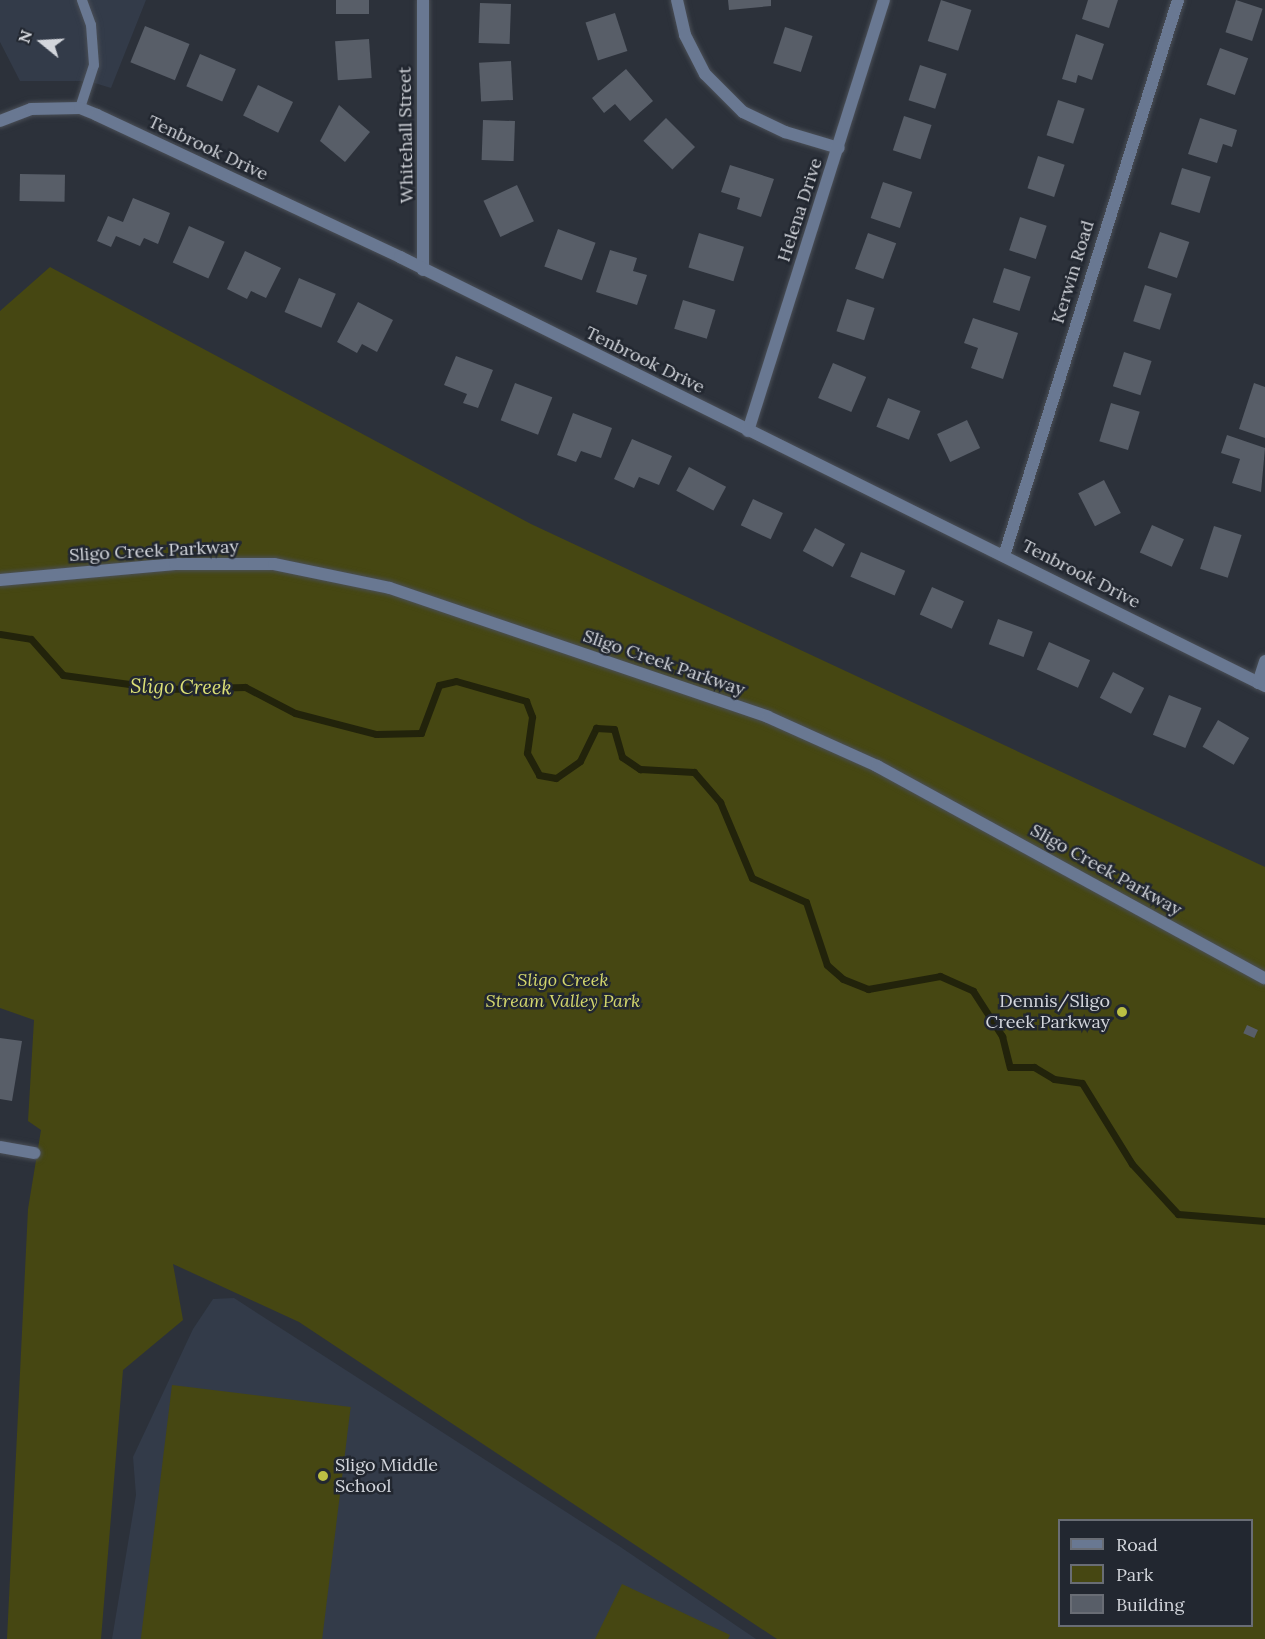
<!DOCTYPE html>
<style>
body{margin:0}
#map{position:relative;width:1265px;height:1639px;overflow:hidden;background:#2c313a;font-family:Lora,serif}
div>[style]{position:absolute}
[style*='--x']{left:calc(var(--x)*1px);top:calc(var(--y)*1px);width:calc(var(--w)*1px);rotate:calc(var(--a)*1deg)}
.built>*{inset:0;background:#333b49}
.green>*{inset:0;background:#464712;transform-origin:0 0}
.stream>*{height:7px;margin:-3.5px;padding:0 3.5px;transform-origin:3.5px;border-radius:3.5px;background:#22230b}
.building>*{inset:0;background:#585e68;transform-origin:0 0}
.roads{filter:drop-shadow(0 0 2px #4a4f57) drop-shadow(0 0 2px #4a4f57)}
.service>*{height:10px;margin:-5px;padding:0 5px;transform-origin:5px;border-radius:5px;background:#697892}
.minor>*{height:12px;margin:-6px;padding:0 6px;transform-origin:6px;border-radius:6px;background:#697892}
.tertiary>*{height:12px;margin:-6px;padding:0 6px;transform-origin:6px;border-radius:6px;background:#697892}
.dots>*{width:16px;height:16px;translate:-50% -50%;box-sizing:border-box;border:3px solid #222730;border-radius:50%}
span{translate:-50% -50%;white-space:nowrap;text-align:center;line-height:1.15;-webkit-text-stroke:5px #222730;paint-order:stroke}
.street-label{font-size:18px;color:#d3d6dc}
.park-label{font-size:18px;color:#d3d66c;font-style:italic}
.poi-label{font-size:18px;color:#d3d6dc}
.right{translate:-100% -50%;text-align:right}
.left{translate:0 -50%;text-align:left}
.water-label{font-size:20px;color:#dbdf75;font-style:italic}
.legend{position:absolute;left:1058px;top:1519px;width:195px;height:108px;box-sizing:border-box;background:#222730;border:2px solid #696d75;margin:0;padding:8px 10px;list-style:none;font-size:18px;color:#d3d6dc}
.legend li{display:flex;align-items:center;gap:12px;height:30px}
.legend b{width:30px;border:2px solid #696d75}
.north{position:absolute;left:12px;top:12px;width:60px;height:60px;-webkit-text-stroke:4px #222730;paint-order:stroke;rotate:288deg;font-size:16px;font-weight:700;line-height:24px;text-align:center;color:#d3d6dc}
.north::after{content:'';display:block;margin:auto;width:21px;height:27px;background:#d3d6dc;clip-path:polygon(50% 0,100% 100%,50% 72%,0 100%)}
</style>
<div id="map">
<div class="built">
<div style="clip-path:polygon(0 0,146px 0,111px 88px,88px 81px,20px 81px,0 42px)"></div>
<div style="clip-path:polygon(234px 1298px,619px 1546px,756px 1639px,112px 1639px,136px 1495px,133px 1457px,193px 1329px,213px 1299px)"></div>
</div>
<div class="green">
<div style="clip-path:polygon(evenodd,50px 267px,531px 524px,1265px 867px,1265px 1639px,777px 1639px,299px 1322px,173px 1264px,183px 1320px,123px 1370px,101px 1639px,7px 1639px,28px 1209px,41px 1130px,28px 1121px,34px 1020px,0 1008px,0 311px,50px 267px,1060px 1520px,1252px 1520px,1252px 1626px,1060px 1626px,1060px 1520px)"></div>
<div style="left:172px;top:1385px;width:180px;height:256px;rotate:7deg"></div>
<div style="clip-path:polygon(622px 1584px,730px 1635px,728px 1639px,595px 1639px)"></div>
</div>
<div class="stream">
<div style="--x:0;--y:634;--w:31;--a:9"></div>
<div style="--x:31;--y:639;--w:48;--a:48.4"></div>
<div style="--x:63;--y:675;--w:104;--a:7.7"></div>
<div style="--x:166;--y:689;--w:79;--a:-1.5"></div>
<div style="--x:245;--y:687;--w:56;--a:27.5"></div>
<div style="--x:295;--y:713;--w:84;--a:14.5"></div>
<div style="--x:376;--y:734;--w:45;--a:-1.3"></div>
<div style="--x:421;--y:733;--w:51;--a:-69.4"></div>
<div style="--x:439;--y:685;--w:17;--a:-13"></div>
<div style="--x:456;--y:681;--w:73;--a:15.9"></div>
<div style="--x:526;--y:701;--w:17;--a:69"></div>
<div style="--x:532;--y:717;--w:36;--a:98"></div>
<div style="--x:527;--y:753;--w:25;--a:61"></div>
<div style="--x:539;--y:775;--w:17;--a:10"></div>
<div style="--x:556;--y:778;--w:29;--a:-35"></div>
<div style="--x:580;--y:761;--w:37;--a:-64"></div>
<div style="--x:596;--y:728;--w:18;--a:3"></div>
<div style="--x:614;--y:729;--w:29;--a:74"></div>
<div style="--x:622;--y:757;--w:22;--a:34"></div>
<div style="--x:640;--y:769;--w:54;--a:3.2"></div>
<div style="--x:694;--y:772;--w:40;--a:49"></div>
<div style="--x:720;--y:802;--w:82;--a:67.2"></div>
<div style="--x:752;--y:878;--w:59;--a:24"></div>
<div style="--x:806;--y:902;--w:66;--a:71.6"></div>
<div style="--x:827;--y:965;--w:21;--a:41"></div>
<div style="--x:843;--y:979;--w:27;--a:22"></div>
<div style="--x:868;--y:989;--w:73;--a:-10.2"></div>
<div style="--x:940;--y:976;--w:36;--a:24"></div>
<div style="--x:973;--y:991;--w:54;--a:57.2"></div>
<div style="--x:1002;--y:1036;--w:32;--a:76"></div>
<div style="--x:1010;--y:1067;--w:24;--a:0"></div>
<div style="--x:1034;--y:1067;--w:23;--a:31"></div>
<div style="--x:1054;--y:1079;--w:28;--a:8"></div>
<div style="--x:1082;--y:1083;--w:95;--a:58.3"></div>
<div style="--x:1132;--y:1164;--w:68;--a:47.4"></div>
<div style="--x:1178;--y:1214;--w:87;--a:4.6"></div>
</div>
<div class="building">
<div style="left:336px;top:0;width:33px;height:14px"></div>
<div style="clip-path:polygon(728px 0,771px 0,771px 6px,729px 10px)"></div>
<div style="left:941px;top:0;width:32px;height:43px;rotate:18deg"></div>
<div style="clip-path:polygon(1088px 0,1118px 0,1109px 28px,1082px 19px)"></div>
<div style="left:1236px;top:0;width:28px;height:34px;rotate:18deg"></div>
<div style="left:480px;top:3px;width:31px;height:40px;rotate:2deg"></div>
<div style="left:615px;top:13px;width:40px;height:31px;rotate:72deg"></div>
<div style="left:145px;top:26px;width:48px;height:39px;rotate:22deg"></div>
<div style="left:785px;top:27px;width:29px;height:38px;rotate:18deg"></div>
<div style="clip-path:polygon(1076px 34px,1104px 44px,1092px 80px,1078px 75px,1076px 83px,1062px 79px)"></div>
<div style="left:369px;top:39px;width:39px;height:34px;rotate:86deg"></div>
<div style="left:1220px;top:48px;width:30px;height:39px;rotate:20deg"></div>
<div style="left:200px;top:54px;width:39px;height:35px;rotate:23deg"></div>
<div style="left:511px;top:61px;width:39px;height:32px;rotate:87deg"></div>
<div style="left:920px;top:65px;width:28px;height:37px;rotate:18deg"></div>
<div style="clip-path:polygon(626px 69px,653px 101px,630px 121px,615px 104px,604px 113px,592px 98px)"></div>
<div style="left:258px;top:85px;width:39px;height:34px;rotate:26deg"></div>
<div style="left:1058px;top:100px;width:28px;height:37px;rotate:18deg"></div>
<div style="clip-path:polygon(339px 105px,370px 132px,345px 162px,320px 141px)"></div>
<div style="left:904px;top:116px;width:29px;height:36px;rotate:18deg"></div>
<div style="left:666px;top:118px;width:41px;height:32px;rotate:45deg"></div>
<div style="clip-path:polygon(1200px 118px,1237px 130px,1232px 147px,1223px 144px,1217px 163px,1188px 154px)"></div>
<div style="left:483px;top:120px;width:32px;height:40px;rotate:2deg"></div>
<div style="left:1038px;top:156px;width:28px;height:34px;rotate:18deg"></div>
<div style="clip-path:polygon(730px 165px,774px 179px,761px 217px,737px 209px,740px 198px,721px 192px)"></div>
<div style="left:1182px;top:168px;width:30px;height:38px;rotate:17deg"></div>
<div style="left:20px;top:174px;width:45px;height:27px;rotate:1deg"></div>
<div style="left:883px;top:182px;width:31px;height:38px;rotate:19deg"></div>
<div style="left:517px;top:185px;width:40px;height:37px;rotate:65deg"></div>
<div style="clip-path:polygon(133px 198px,170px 213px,158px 244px,144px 238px,140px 246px,116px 236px,111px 247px,97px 241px,108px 216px,123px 222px)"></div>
<div style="left:1020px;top:217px;width:28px;height:35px;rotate:18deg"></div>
<div style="left:189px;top:226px;width:39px;height:40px;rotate:24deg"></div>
<div style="left:558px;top:229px;width:40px;height:40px;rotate:20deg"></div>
<div style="left:1160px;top:232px;width:31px;height:38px;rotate:19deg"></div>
<div style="left:699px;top:233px;width:47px;height:36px;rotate:17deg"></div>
<div style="left:868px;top:233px;width:30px;height:38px;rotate:20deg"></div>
<div style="clip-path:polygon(610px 250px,637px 258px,633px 271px,647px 275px,637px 305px,596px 292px)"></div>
<div style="clip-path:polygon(245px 251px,281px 268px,266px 298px,251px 291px,247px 299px,227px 289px)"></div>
<div style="left:1004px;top:268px;width:28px;height:36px;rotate:18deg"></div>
<div style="left:299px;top:278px;width:40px;height:37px;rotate:23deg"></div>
<div style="left:1145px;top:285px;width:28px;height:38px;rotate:18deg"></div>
<div style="left:847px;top:299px;width:29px;height:34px;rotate:18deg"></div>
<div style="left:683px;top:300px;width:34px;height:30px;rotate:17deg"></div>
<div style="clip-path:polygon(358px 302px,393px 320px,377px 352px,362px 344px,357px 353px,337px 342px)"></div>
<div style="clip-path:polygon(973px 318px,1018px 333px,1003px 379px,971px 368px,978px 348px,964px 343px)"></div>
<div style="left:1124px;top:352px;width:29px;height:36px;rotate:18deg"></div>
<div style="clip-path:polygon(456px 356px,493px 370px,478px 408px,463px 403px,467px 394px,444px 385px)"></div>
<div style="left:833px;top:363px;width:36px;height:38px;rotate:23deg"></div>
<div style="left:515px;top:383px;width:40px;height:40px;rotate:21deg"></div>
<div style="clip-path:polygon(1254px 383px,1265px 387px,1265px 438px,1239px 429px)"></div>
<div style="left:888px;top:398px;width:35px;height:31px;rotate:22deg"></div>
<div style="left:1111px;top:403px;width:30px;height:40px;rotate:17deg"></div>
<div style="clip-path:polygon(573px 413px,612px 428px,601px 458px,581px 451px,576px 462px,557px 455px)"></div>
<div style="left:967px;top:420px;width:31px;height:33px;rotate:65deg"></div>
<div style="clip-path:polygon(1227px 435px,1265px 448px,1261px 492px,1232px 483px,1240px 459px,1221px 453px)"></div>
<div style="clip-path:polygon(632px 439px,672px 456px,659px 485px,639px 477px,634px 488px,614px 479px)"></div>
<div style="left:689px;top:467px;width:42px;height:27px;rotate:28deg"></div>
<div style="left:1104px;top:480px;width:37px;height:29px;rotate:63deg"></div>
<div style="left:753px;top:499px;width:33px;height:29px;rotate:25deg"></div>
<div style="left:1152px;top:525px;width:35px;height:30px;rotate:24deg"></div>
<div style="left:1214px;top:526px;width:29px;height:45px;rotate:18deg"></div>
<div style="left:815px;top:528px;width:34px;height:26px;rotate:28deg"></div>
<div style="left:861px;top:552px;width:48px;height:27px;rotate:23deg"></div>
<div style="left:932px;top:587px;width:35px;height:30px;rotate:24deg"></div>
<div style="left:998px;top:619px;width:37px;height:27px;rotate:20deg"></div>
<div style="left:1049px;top:642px;width:45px;height:30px;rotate:24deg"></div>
<div style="left:1113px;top:672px;width:35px;height:29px;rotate:27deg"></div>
<div style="left:1169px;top:695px;width:35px;height:43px;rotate:22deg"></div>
<div style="left:1218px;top:720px;width:36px;height:31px;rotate:30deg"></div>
<div style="left:1247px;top:1025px;width:12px;height:9px;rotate:24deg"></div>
<div style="clip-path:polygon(0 1038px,22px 1041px,12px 1101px,0 1099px)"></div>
</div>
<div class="roads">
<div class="service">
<div style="--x:80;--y:108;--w:45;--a:-72"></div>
<div style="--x:94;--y:65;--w:40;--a:-94.3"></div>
<div style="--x:91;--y:25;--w:27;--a:-110"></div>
</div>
<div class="minor">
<div style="--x:423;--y:0;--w:270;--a:90"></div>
<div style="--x:677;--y:0;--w:36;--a:77"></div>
<div style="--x:685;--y:35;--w:44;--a:62.9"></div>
<div style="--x:705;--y:74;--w:54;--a:45"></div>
<div style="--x:743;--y:112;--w:47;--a:25.5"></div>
<div style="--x:785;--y:132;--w:56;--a:16.5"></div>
<div style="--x:0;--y:121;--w:33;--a:-21"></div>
<div style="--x:31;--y:109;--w:49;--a:-1.2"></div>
<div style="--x:80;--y:108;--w:18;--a:22"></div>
<div style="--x:97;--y:115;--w:335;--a:25.1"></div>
<div style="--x:400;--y:257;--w:966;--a:26.38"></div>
<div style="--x:748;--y:431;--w:452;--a:-72.5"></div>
<div style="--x:1004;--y:556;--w:583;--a:-72.62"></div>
<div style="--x:1258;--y:683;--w:23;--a:-72"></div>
<div style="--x:0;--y:1147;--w:35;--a:10"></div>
</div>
<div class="tertiary">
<div style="--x:0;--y:580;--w:176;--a:-5.2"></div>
<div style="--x:175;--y:564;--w:99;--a:0"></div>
<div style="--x:274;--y:564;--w:118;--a:11.7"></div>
<div style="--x:390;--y:588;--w:399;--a:18.8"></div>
<div style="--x:768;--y:717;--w:120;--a:24.2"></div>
<div style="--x:877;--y:766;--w:442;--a:28.7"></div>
</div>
</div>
<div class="dots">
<div style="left:1122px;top:1012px;background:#bcbf43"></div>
<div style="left:323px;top:1476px;background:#bcbf43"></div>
</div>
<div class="street-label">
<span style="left:406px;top:135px;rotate:-91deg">Whitehall Street</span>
<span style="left:208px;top:148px;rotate:25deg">Tenbrook Drive</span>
<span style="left:800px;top:210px;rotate:-72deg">Helena Drive</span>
<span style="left:1073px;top:272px;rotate:-73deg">Kerwin Road</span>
<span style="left:645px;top:360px;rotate:26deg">Tenbrook Drive</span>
<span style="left:154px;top:551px;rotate:-3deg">Sligo Creek Parkway</span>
<span style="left:1081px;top:574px;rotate:27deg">Tenbrook Drive</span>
<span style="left:664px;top:663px;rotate:19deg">Sligo Creek Parkway</span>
<span style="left:1106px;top:870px;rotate:29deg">Sligo Creek Parkway</span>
</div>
<div class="park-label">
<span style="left:563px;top:991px">Sligo Creek<br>Stream Valley Park</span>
</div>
<div class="poi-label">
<span class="right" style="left:1110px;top:1012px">Dennis/Sligo<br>Creek Parkway</span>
<span class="left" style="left:335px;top:1476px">Sligo Middle<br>School</span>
</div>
<div class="water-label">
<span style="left:181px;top:686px;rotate:1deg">Sligo Creek</span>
</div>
<ul class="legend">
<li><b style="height:8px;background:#697892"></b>Road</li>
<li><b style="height:16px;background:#464712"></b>Park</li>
<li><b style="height:16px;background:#585e68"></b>Building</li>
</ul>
<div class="north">N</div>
</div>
